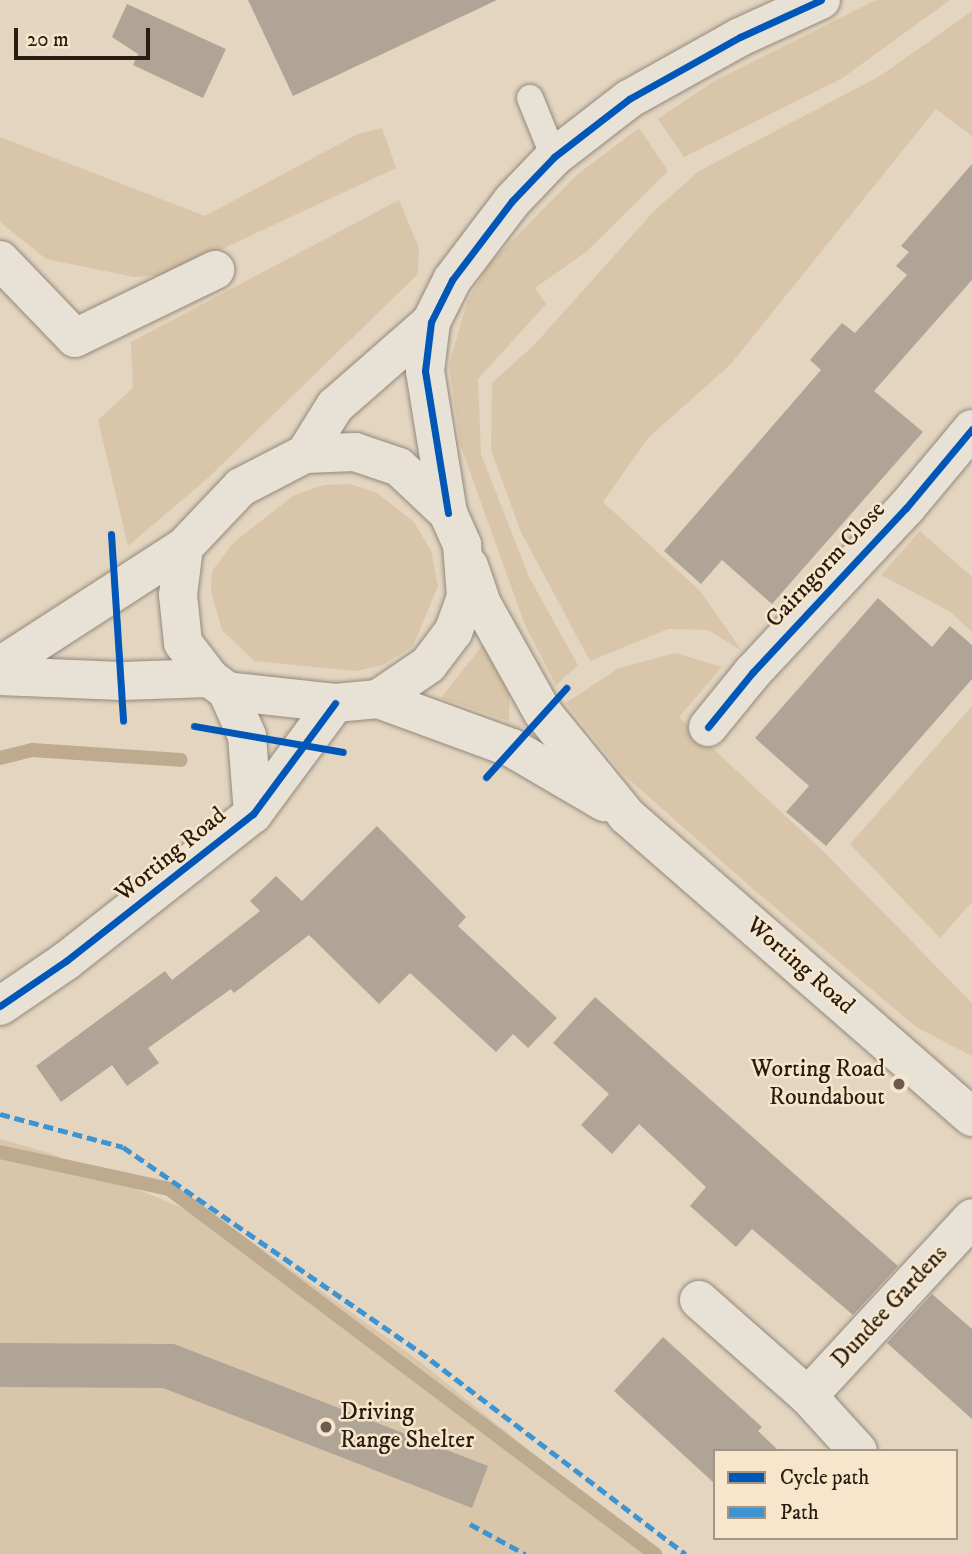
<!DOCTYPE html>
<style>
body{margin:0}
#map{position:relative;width:972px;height:1554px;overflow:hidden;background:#e4d5c0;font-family:"IM FELL DW Pica",serif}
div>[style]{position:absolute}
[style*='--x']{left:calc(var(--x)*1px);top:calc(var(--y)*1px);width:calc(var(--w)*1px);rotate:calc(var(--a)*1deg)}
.green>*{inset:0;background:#d9c5a9}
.stream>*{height:14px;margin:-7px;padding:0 7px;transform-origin:7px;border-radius:7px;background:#beaa8f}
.building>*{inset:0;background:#afa496}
.roads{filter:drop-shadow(0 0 2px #93897b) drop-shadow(0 0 2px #93897b)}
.service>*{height:26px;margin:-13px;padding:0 13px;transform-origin:13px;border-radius:13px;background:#e8e1d6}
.minor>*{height:38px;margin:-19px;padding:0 19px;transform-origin:19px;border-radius:19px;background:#e8e1d6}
.tertiary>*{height:38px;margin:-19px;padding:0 19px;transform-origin:19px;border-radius:19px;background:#e8e1d6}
.secondary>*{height:38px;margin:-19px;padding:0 19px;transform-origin:19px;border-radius:19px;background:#e8e1d6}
.quiet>*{height:5px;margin-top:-2.5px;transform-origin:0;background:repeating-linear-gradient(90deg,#3c94d3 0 10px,transparent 0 15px)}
.cycleway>*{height:7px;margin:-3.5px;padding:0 3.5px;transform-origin:3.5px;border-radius:3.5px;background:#0057b8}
.dots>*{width:19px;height:19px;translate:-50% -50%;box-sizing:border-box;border:4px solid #f7e6cc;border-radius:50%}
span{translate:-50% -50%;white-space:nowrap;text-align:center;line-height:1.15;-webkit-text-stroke:5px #f7e6cc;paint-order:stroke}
.street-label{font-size:24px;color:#281d10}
.poi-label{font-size:24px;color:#281d10}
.right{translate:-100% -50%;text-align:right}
.left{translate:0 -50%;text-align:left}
.legend{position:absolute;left:713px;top:1449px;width:245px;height:91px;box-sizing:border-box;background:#f7e6cc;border:2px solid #a49681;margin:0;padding:9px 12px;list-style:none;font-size:21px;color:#281d10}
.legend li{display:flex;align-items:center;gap:14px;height:35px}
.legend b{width:35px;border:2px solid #a49681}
.scale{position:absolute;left:14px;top:28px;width:136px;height:32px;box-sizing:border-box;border:4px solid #281d10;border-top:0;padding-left:9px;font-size:21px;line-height:24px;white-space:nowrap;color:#281d10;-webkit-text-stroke:5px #f7e6cc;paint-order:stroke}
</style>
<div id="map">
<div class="green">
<div style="clip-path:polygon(876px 0,950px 0,841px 79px,684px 157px,658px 119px,714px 81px)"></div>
<div style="clip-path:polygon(972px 11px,972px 136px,936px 109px,730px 365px,648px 438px,603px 502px,700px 591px,742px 651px,708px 630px,668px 629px,590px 661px,521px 532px,491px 450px,492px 383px,535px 344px,655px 210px,699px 171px,880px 76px)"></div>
<div style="clip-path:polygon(382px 128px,396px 168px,166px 275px,134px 277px,46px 259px,0 222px,0 137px,205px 216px,358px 134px)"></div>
<div style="clip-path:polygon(639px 128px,668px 171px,586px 252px,535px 288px,546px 304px,478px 379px,481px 454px,529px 577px,578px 665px,556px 685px,525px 625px,460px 444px,449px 365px,467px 302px,489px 264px,578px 174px)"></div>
<div style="clip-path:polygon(399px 200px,419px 248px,418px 274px,208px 478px,128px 546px,98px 420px,133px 388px,131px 342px)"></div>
<div style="clip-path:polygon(350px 484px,377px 493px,414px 522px,431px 551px,438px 586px,413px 646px,383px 665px,355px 671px,254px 661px,222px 630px,211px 591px,212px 571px,234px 542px,294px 495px,324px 485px)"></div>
<div style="clip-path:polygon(920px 531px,972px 577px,972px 632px,949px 611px,881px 575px)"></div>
<div style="clip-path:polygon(488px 638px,510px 684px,509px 721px,441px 698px)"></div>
<div style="clip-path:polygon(675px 653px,722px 667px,679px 717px,824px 852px,972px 1003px,972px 1056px,916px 1027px,753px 889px,623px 774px,566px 703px,619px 668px)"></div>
<div style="clip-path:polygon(972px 706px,972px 902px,940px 938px,850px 844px)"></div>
<div style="clip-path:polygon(0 1139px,49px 1153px,234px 1229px,414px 1357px,657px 1554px,0 1554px)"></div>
</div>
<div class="stream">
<div style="--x:0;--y:758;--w:33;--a:-14"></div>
<div style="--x:32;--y:750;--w:149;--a:3.8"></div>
<div style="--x:0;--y:1152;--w:173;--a:12.3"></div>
<div style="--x:169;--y:1189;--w:608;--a:36.91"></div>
</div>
<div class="building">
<div style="clip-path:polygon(248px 0,497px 0,293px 96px)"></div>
<div style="clip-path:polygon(127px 4px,226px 49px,203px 98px,133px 65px,138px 54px,112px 37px)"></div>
<div style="clip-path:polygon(972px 164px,972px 280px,874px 391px,923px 432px,772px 604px,722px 560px,701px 584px,664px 551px,821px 370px,810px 360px,842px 323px,855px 333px,907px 275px,896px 266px,909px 252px,901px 246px)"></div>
<div style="clip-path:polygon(878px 598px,932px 647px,950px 626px,972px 645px,972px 679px,826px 846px,786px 812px,809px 786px,755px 738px)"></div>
<div style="clip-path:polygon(377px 826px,466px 917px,458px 926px,557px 1018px,528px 1048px,513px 1034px,496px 1052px,410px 973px,379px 1004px,309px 935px,234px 993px,231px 989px,148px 1048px,159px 1063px,127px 1086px,112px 1065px,61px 1102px,36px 1066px,165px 971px,172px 980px,260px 911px,250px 901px,276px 876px,302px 901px)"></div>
<div style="clip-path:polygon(595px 997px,898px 1266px,853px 1315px,752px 1229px,736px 1247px,690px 1206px,706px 1187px,639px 1124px,612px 1154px,581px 1125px,609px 1094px,553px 1043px)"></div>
<div style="clip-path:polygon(932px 1294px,972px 1329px,972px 1419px,887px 1343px)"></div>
<div style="clip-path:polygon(663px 1337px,762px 1427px,758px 1431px,779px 1451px,715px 1451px,715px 1484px,614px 1391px)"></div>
<div style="clip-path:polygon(0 1343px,174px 1344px,488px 1466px,472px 1508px,163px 1388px,0 1387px)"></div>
</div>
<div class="roads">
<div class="service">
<div style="--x:530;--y:98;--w:64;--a:67.9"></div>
</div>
<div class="minor">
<div style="--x:0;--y:260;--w:108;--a:46.1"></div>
<div style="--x:75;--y:338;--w:156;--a:-25.9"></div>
<div style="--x:227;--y:691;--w:49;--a:66"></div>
<div style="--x:247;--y:736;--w:78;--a:85.6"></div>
<div style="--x:708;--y:727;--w:70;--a:-50.8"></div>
<div style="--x:752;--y:673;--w:226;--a:-47"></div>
<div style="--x:906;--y:508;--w:103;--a:-50.1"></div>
<div style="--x:0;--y:1006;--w:80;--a:-34.3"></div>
<div style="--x:66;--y:961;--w:238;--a:-38.2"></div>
<div style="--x:253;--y:814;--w:138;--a:-53.5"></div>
<div style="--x:699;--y:1300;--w:145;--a:41.4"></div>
<div style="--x:808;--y:1396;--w:74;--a:47.7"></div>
<div style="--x:808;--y:1396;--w:242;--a:-47.3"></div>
</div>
<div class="tertiary">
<div style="--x:305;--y:454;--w:57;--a:-58"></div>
<div style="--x:335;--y:406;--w:128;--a:-41.2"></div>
<div style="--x:448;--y:513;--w:144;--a:-99.2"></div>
<div style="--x:425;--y:371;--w:49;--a:-83"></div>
<div style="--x:431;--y:322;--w:47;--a:-63.4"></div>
<div style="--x:452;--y:280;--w:99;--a:-52.8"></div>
<div style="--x:512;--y:201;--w:61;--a:-46.3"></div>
<div style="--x:554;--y:157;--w:95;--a:-37.7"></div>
<div style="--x:629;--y:99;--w:127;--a:-29.2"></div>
<div style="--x:740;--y:37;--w:89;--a:-24.6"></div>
</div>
<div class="secondary">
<div style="--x:469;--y:566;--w:40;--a:71.1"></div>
<div style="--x:482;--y:604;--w:125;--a:60.8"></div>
<div style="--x:543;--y:713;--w:133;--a:50.8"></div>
<div style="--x:627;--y:816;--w:458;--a:41.1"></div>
<div style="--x:0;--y:666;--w:219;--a:-32.9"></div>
<div style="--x:184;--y:547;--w:83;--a:-46.5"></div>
<div style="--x:241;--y:487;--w:72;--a:-27.3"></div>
<div style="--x:305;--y:454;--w:50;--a:-2.3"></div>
<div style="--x:355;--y:452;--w:46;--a:18.8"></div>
<div style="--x:399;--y:467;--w:67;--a:43.2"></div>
<div style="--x:448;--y:513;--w:35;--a:66"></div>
<div style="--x:462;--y:545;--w:52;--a:85.6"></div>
<div style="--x:466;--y:597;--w:37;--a:110"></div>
<div style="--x:453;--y:632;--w:41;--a:127.1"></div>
<div style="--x:428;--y:665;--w:60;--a:145.8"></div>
<div style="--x:378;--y:699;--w:43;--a:174.7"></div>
<div style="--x:335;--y:703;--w:109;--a:-173.7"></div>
<div style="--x:227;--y:691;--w:21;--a:-143"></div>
<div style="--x:210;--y:678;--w:44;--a:-127.6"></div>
<div style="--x:183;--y:643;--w:48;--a:-95.9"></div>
<div style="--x:178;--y:595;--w:48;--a:-82.9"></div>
<div style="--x:0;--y:676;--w:121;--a:2.4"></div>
<div style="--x:121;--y:681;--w:89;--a:-1.9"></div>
<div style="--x:378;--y:699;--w:143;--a:20.1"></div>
<div style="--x:512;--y:748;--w:107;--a:30.4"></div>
</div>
</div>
<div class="quiet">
<div style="--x:0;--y:1114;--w:127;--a:15"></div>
<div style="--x:123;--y:1147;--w:359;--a:34.6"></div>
<div style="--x:419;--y:1351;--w:335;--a:37.3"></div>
<div style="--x:470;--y:1524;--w:63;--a:28.6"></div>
</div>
<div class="cycleway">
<div style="--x:448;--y:513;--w:144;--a:-99.2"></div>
<div style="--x:425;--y:371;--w:49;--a:-83"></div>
<div style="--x:431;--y:322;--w:47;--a:-63.4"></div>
<div style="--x:452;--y:280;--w:99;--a:-52.8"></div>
<div style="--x:512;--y:201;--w:61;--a:-46.3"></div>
<div style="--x:554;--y:157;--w:95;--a:-37.7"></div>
<div style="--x:629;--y:99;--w:127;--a:-29.2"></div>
<div style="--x:740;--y:37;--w:89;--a:-24.6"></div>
<div style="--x:111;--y:534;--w:187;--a:86.3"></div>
<div style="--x:194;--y:726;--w:151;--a:9.9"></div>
<div style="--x:708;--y:727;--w:70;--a:-50.8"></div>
<div style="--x:752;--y:673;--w:226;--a:-47"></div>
<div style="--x:906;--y:508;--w:103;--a:-50.1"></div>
<div style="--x:486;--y:777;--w:120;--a:-48"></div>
<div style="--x:0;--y:1006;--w:80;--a:-34.3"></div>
<div style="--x:66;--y:961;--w:238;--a:-38.2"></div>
<div style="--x:253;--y:814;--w:138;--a:-53.5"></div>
</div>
<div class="dots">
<div style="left:899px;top:1084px;background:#6a5d4e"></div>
<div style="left:326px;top:1427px;background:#6a5d4e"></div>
</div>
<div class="street-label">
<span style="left:826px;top:565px;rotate:-47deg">Cairngorm Close</span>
<span style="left:171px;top:855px;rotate:-39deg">Worting Road</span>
<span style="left:800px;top:966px;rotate:41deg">Worting Road</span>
<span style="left:890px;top:1307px;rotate:-47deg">Dundee Gardens</span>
</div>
<div class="poi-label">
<span class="right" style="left:885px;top:1084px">Worting Road<br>Roundabout</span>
<span class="left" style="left:340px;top:1427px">Driving<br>Range Shelter</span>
</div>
<ul class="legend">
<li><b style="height:9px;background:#0057b8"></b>Cycle path</li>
<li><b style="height:9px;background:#3c94d3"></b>Path</li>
</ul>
<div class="scale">20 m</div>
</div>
